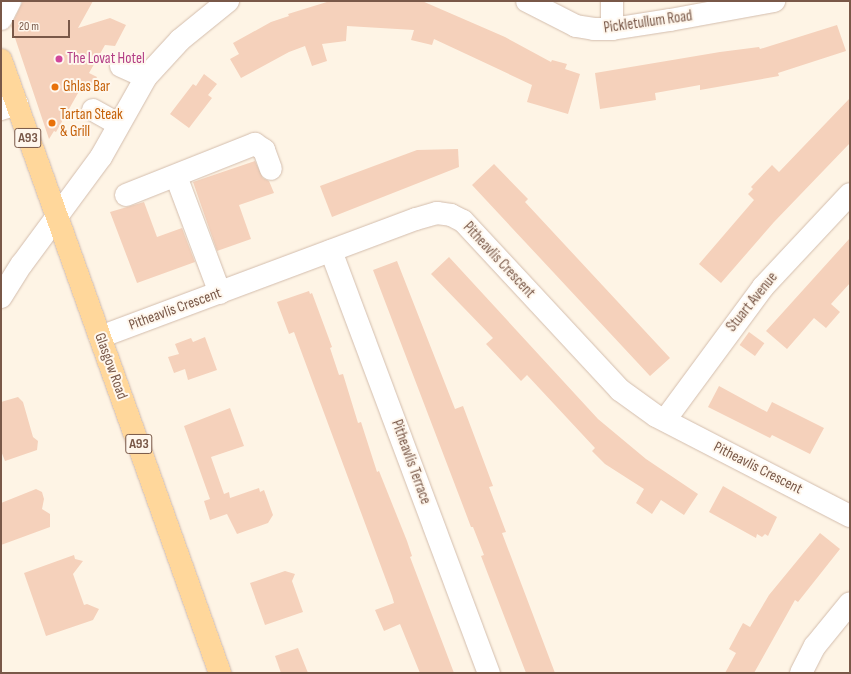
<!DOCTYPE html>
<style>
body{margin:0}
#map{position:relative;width:851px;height:674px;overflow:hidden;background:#fef4e5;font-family:"Sofia Sans Condensed",sans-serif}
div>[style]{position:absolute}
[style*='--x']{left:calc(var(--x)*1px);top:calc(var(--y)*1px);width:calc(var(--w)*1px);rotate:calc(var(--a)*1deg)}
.building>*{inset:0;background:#f5d1bb;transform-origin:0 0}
.roads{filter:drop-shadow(0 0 1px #d3bdad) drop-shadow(0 0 1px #d3bdad)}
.minor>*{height:22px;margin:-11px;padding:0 11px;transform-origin:11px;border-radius:11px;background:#fff}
.major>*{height:22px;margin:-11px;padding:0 11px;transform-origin:11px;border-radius:11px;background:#ffd79b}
.dots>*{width:11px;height:11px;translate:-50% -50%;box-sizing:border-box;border:2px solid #fff7ed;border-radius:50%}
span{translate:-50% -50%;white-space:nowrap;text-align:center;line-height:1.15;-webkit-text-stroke:4px #fff7ed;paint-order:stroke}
.shield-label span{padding:1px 3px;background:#fff7ed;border:1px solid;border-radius:3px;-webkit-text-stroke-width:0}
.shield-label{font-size:14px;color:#795848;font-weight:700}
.street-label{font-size:15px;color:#795848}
.hotel-label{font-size:15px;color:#b23c85}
.left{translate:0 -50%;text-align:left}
.food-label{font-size:15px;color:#c56008}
.frame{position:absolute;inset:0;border:2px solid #795848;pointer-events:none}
.scale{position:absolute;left:12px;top:20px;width:58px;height:18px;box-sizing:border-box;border:2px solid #795848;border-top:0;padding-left:5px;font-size:12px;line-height:14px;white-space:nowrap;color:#795848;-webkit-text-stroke:3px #fff7ed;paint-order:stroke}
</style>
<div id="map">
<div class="building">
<div style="clip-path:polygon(23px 1px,93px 1px,78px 28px,110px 18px,126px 25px,115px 46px,105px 45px,89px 73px,97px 77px,90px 90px,82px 86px,56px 132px,54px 131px,49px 139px,11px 26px)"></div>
<div style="clip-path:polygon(330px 1px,422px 1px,505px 37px,551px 62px,552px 60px,567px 64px,565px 69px,580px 74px,568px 114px,527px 102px,532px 85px,479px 60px,434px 39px,432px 45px,411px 40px,414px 30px,347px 26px,346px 41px,322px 44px,327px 61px,312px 66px,305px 46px,289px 52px,241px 78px,230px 59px,239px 54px,233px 43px,271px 22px,289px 16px,288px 14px)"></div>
<div style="clip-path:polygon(837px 25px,846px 51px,778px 73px,779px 76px,700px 90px,700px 85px,655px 93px,656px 100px,600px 109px,595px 73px,720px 52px,759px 47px,760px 49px)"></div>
<div style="clip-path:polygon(204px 74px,217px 84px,208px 95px,212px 98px,189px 128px,170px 114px,193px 84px,196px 86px)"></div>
<div style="clip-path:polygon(850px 98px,850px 143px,774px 222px,721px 283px,699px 264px,754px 200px,748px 194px,753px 189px,751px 187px,772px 165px,779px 172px)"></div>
<div style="clip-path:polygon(458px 149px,459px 167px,332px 217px,320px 186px,417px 150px)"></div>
<div style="clip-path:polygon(255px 161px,263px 178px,269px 181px,274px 193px,239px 205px,251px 239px,217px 251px,193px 182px)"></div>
<div style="clip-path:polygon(494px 164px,528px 199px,525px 202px,670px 358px,650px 376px,472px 185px)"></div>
<div style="clip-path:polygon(144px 202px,157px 237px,182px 228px,195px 262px,137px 283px,110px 212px)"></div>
<div style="clip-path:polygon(850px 238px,850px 283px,831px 304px,840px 312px,826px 328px,814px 318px,787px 349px,766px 331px)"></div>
<div style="clip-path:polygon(449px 257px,598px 419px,646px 459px,698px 494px,684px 515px,661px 500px,652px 514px,636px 503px,644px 489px,605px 464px,592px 451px,595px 448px,527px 375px,521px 381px,486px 344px,493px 338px,431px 274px)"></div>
<div style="clip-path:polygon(397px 261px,455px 409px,463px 406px,493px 486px,489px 487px,506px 532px,502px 533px,555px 673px,526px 673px,481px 556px,484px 555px,473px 527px,471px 527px,460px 498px,373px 270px)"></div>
<div style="clip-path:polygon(309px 291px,310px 294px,312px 293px,332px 347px,330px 348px,339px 375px,343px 374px,358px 423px,361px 422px,377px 472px,379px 471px,407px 541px,412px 556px,410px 557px,454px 673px,420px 673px,400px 624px,384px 631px,375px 610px,394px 603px,392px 596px,294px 332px,289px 334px,277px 302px)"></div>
<div style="left:749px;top:332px;width:19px;height:16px;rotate:36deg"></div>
<div style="clip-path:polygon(205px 337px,217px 370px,188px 380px,185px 369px,174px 373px,168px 357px,179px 354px,175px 344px,191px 338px,193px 342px)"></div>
<div style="clip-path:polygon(719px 386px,767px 412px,772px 402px,824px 428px,810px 454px,772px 435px,770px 438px,708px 407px)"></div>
<div style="clip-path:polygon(18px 397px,23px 402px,33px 437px,38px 441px,37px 450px,5px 461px,1px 451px,1px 402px)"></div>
<div style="clip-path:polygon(230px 408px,244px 446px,211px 457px,224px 494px,229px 492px,230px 498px,259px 488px,260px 492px,264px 490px,273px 515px,268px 523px,237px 534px,227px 514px,210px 520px,204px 501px,210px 499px,184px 426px)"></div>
<div style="clip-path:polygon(723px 486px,777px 517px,768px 536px,765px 534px,762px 537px,757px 534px,756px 538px,709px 512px)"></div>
<div style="clip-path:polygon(36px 489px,42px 492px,44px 499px,42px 509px,50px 514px,50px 527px,1px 545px,1px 503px)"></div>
<div style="clip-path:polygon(820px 533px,840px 549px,798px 602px,795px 600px,754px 673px,725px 673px,736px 653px,729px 649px,743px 623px,750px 627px,769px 595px)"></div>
<div style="clip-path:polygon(74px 555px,75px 559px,83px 561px,73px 574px,84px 605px,87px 604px,99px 609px,93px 620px,46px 636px,24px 573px)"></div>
<div style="clip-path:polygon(285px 571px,295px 574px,292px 581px,303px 612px,265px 625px,250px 583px)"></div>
<div style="clip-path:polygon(298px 648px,308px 673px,281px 673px,275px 656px)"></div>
</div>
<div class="roads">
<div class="minor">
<div style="--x:527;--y:1;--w:55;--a:27"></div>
<div style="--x:576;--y:26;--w:18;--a:9"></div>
<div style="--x:594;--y:29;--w:18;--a:0"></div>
<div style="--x:612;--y:29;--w:59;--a:-8.8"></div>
<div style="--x:670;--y:20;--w:106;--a:-10.4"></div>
<div style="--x:612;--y:1;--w:28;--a:90"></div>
<div style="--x:1;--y:19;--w:20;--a:-63"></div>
<div style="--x:121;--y:66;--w:27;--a:24"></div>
<div style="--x:1;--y:109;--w:17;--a:-17"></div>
<div style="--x:93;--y:110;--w:29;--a:29"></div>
<div style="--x:176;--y:176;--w:125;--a:69.4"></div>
<div style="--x:126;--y:195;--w:139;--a:-21.6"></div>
<div style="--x:255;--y:144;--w:11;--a:34"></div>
<div style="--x:264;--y:150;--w:20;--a:70"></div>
<div style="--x:331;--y:251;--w:451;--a:69.5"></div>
<div style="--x:1;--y:297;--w:39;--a:-58"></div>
<div style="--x:22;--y:264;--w:133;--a:-53.6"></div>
<div style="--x:101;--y:157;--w:92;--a:-60.6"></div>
<div style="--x:146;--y:77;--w:50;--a:-47.4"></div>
<div style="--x:180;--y:40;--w:62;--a:-39.1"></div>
<div style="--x:100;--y:337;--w:337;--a:-20.5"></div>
<div style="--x:416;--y:219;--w:22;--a:-16"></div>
<div style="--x:437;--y:213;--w:14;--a:8"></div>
<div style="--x:451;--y:215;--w:13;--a:27"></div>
<div style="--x:463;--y:221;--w:231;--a:47.1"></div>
<div style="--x:620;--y:390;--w:44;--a:35.8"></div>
<div style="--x:656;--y:416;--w:218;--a:27.3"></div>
<div style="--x:665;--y:420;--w:165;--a:-53.6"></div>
<div style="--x:763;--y:287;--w:127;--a:-46.9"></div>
<div style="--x:801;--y:673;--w:30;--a:-63"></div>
<div style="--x:815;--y:646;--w:55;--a:-50.9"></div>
</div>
<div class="major">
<div style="--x:1;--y:60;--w:651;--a:70.34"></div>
</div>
</div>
<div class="dots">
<div style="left:59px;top:59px;background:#d1479c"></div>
<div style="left:55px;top:87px;background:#e8710a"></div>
<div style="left:52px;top:123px;background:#e8710a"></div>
</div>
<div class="shield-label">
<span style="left:28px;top:138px">A93</span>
<span style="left:139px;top:444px">A93</span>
</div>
<div class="street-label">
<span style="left:648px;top:22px;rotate:-8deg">Pickletullum Road</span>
<span style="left:499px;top:260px;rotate:47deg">Pitheavlis Crescent</span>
<span style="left:752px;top:302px;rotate:-51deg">Stuart Avenue</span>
<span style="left:175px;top:309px;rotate:-20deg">Pitheavlis Crescent</span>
<span style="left:111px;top:366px;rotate:70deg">Glasgow Road</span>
<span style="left:411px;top:462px;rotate:70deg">Pitheavlis Terrace</span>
<span style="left:758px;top:468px;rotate:27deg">Pitheavlis Crescent</span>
</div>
<div class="hotel-label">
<span class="left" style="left:67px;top:59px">The Lovat Hotel</span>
</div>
<div class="food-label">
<span class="left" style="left:63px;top:87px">Ghlas Bar</span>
<span class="left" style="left:60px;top:123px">Tartan Steak<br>&amp; Grill</span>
</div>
<div class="frame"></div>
<div class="scale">20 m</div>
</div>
